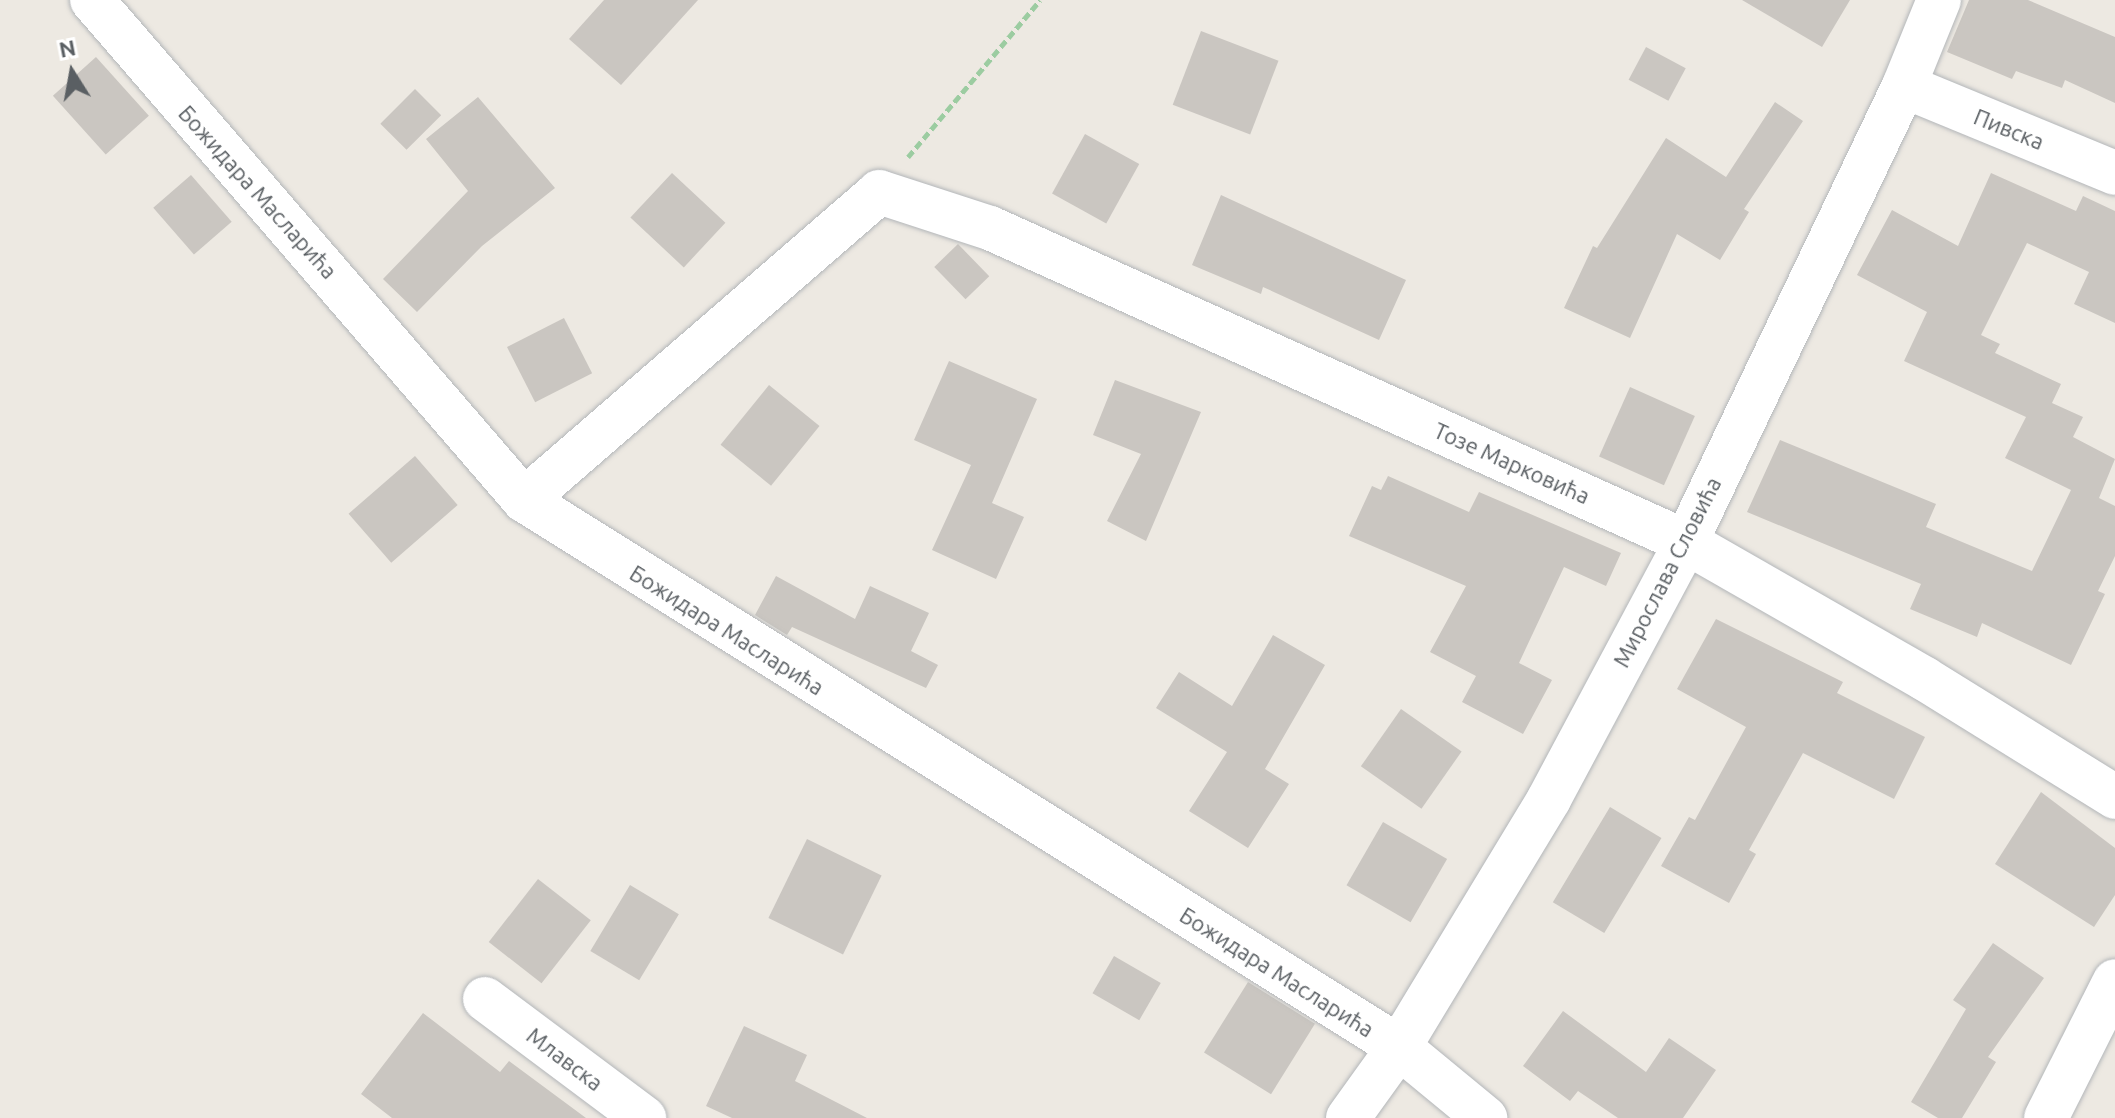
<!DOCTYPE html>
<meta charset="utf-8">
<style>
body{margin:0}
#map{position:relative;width:2115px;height:1118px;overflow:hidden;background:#ede9e2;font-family:Ubuntu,sans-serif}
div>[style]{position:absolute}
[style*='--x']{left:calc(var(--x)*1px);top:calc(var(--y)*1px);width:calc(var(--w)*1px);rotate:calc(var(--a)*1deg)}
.building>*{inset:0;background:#cac6c1;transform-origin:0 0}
.path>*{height:5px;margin-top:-2.5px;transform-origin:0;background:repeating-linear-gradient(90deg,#9ccca1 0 8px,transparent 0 12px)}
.roads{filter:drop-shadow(0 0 2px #b3b6b9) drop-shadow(0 0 2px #b3b6b9)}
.minor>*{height:44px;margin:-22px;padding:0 22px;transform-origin:22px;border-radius:22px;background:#fff}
span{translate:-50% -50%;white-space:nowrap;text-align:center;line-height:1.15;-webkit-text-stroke:7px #fff;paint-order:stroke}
.street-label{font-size:22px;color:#5a5f63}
.north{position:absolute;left:32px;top:32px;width:80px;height:80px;-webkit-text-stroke:6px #fff;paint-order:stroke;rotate:349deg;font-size:22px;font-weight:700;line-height:32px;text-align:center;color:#5a5f63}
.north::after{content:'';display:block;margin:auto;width:28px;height:36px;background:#5a5f63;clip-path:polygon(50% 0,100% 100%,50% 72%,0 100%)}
</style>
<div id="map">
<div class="building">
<div style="clip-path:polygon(604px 0,698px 0,621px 85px,569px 39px)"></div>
<div style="clip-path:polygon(1742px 0,1850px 0,1822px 47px)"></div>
<div style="clip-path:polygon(1969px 0,2028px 0,2115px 37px,2115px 103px,2065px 80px,2062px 88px,2016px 71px,2012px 79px,1947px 52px)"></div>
<div style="left:1201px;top:31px;width:83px;height:79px;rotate:21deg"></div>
<div style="left:1646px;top:47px;width:45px;height:37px;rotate:28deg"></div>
<div style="left:96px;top:57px;width:79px;height:58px;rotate:48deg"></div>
<div style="left:415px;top:89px;width:37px;height:49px;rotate:45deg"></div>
<div style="clip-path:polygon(478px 97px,555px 188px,482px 246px,417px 312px,383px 279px,468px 191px,426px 139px)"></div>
<div style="clip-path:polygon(1775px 102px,1803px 121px,1744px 209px,1749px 212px,1720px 260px,1677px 234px,1630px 338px,1564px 308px,1593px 246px,1597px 248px,1666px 138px,1726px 177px)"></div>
<div style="left:1085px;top:134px;width:62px;height:68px;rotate:29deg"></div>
<div style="left:672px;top:173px;width:73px;height:61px;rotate:43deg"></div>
<div style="clip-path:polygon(1991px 173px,2076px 211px,2083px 196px,2115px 211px,2115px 323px,2074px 304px,2089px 272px,2027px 243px,1981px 335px,2000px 344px,1995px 353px,2061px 384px,2052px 403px,2083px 417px,2073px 437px,2115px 459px,2099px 498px,2115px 506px,2115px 556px,2098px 591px,2105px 594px,2071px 665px,1982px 623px,1977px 637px,1910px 609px,1921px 584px,1747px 512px,1780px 440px,1936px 504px,1926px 527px,2032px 571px,2071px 490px,2005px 458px,2026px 417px,1904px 361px,1927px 312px,1857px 275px,1892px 210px,1958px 246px)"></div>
<div style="left:191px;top:175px;width:62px;height:50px;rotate:49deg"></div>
<div style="clip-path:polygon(1221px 195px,1406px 280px,1379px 340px,1263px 287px,1261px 294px,1192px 265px)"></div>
<div style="left:958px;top:244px;width:45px;height:33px;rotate:46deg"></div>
<div style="left:564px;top:318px;width:62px;height:64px;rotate:63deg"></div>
<div style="clip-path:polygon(949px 361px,1037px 399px,992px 503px,1024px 517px,996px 579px,932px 550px,971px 465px,914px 440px)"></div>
<div style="clip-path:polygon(1115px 380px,1201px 412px,1146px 541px,1107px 521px,1141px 454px,1093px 435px)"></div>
<div style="left:769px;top:385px;width:65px;height:77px;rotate:39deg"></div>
<div style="left:1630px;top:387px;width:71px;height:76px;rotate:24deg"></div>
<div style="left:415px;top:456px;width:65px;height:88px;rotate:49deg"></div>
<div style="clip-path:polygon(1388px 476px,1469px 512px,1479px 492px,1621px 553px,1606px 586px,1564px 567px,1519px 663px,1552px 680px,1523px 734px,1462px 702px,1476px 676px,1430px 652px,1466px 586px,1349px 536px,1372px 486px,1381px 490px)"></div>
<div style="clip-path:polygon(776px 576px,855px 619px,870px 586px,929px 613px,911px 651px,938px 665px,926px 688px,792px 627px,787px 635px,755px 615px)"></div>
<div style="clip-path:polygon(1716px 619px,1843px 682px,1837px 693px,1925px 737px,1894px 799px,1803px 753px,1749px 850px,1756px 854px,1729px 903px,1661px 866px,1689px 817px,1695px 820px,1746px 727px,1677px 689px)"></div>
<div style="clip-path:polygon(1273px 635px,1325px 665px,1265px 769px,1289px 784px,1248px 848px,1189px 811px,1227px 752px,1156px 708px,1179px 672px,1232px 706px)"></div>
<div style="left:1401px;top:709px;width:74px;height:70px;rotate:35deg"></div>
<div style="clip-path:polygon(2041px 792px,2115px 848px,2115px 895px,2094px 927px,1995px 864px)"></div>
<div style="left:1610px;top:807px;width:60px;height:111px;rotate:31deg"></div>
<div style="left:1383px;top:822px;width:74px;height:73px;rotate:30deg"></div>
<div style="left:807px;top:839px;width:83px;height:88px;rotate:26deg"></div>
<div style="left:538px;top:879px;width:67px;height:80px;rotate:38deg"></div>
<div style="left:630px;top:885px;width:57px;height:77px;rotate:31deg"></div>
<div style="clip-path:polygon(1993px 943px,2044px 978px,1988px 1057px,1996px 1062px,1962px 1118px,1938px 1118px,1911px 1102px,1966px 1009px,1953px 1000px)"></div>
<div style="left:1114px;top:956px;width:54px;height:43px;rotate:30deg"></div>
<div style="left:1248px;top:982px;width:79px;height:83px;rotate:32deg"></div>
<div style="clip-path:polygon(1563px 1011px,1646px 1072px,1669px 1038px,1716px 1070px,1683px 1118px,1618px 1118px,1578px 1091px,1570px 1101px,1523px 1066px)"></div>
<div style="clip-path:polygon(423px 1013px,500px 1072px,509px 1061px,586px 1118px,392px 1118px,361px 1094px)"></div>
<div style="clip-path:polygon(744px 1026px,807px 1055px,795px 1081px,867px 1118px,732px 1118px,706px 1106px)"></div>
</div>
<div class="path">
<div style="--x:908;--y:157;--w:205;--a:-49.9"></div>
</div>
<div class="roads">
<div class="minor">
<div style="--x:92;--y:0;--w:661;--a:49.17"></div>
<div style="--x:524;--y:500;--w:1032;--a:32.01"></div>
<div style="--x:1399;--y:1047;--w:112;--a:39.5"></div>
<div style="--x:1904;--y:86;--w:228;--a:22.4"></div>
<div style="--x:524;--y:500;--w:470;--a:-40.9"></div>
<div style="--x:879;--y:192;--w:117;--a:18"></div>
<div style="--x:990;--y:228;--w:764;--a:24.28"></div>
<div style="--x:1686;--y:542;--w:275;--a:29.8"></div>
<div style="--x:1925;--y:679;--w:224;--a:31.8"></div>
<div style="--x:485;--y:999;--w:199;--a:36.8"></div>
<div style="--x:1348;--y:1118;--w:87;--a:-54.3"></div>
<div style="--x:1399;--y:1047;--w:290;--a:-58.8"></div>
<div style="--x:1549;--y:799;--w:291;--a:-61.9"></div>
<div style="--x:1686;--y:542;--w:505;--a:-64.45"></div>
<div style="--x:1904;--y:86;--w:93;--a:-67.9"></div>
<div style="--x:2046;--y:1118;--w:153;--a:-63.3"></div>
</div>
</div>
<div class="street-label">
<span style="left:2009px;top:129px;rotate:22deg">Пивска</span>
<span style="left:258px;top:192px;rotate:48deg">Божидара Масларића</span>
<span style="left:1512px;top:463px;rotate:24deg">Тозе Марковића</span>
<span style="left:1667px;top:572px;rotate:-63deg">Мирослава Словића</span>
<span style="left:727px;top:630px;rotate:32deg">Божидара Масларића</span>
<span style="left:1277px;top:972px;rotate:32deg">Божидара Масларића</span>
<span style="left:565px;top:1059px;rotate:37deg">Млавска</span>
</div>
<div class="north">N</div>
</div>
